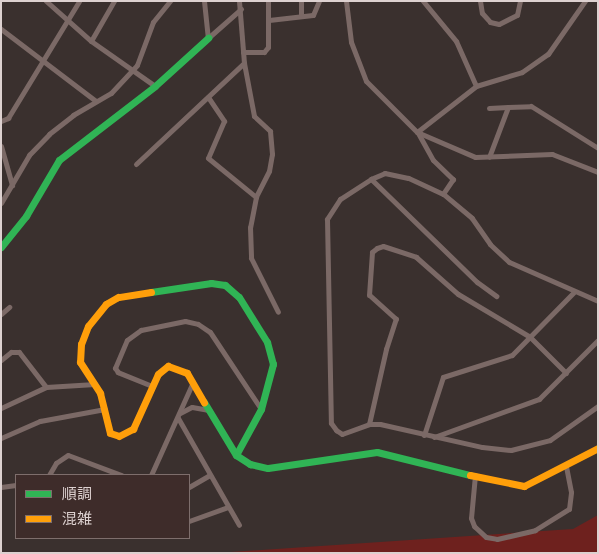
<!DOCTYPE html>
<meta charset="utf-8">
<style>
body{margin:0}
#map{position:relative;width:599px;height:554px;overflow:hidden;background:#3a302e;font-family:"Titillium Web","Noto Sans JP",sans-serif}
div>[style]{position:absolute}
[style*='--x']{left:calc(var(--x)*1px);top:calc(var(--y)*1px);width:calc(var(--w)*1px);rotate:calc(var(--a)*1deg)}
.green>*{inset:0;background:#6e211e}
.street>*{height:5px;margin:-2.5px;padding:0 2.5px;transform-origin:2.5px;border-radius:2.5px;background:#7b6966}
.fast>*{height:7px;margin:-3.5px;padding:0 3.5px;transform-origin:3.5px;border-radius:3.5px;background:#30b455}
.slow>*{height:7px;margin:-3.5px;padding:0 3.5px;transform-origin:3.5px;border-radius:3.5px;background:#ff9f0a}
span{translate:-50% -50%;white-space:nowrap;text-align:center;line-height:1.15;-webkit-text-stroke:5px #3e2c2a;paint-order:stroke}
.frame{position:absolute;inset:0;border:2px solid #ddd1d0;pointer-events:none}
.legend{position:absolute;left:15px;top:474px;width:175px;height:65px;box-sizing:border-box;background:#3e2c2a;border:1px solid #7e6e6c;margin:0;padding:6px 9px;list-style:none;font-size:15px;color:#ddd1d0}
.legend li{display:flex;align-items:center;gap:10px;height:25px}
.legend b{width:25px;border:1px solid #7e6e6c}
</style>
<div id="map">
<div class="green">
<div style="clip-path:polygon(598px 515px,598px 553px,216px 553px,573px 529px)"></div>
</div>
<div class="street">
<div style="--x:46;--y:1;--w:60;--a:41.6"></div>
<div style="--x:91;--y:41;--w:78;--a:35.1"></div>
<div style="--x:204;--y:1;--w:37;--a:84"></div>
<div style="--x:239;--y:1;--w:62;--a:85.4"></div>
<div style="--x:244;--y:63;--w:54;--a:79.3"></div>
<div style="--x:254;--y:116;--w:22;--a:43"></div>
<div style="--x:270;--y:131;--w:23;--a:85"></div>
<div style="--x:272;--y:154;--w:17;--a:100"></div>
<div style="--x:269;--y:171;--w:29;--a:117"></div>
<div style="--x:256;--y:197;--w:31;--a:101"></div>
<div style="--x:250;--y:227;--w:31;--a:88"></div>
<div style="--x:251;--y:258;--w:60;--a:63.4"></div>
<div style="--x:346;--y:1;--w:41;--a:83"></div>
<div style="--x:351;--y:42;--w:42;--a:69"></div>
<div style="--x:366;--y:81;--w:72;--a:45"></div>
<div style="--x:417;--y:132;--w:63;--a:23.3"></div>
<div style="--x:475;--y:157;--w:77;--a:-2.2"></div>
<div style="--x:552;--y:154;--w:49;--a:21.4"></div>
<div style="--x:423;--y:1;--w:52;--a:50.5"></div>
<div style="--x:456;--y:41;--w:49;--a:66"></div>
<div style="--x:480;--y:1;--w:12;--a:81"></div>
<div style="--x:482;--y:13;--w:12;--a:48"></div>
<div style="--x:490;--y:22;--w:9;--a:13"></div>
<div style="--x:499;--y:24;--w:20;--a:-27"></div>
<div style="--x:517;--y:15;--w:14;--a:-78"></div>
<div style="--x:301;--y:16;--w:15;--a:-90"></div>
<div style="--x:269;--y:20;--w:44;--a:-6.5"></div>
<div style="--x:313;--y:15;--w:15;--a:-67"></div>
<div style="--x:1;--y:29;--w:119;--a:37.2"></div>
<div style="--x:208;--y:38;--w:44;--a:-41.3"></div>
<div style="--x:91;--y:41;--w:46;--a:-60.1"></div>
<div style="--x:243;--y:52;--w:21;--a:0"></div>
<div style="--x:264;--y:52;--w:6;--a:-51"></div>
<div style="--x:268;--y:47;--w:46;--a:-90"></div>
<div style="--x:208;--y:97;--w:29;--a:56"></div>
<div style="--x:224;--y:121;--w:40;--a:113.4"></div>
<div style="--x:208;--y:158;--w:62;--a:39.1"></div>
<div style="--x:508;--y:107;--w:23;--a:-2"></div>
<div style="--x:531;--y:106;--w:79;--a:32.1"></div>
<div style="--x:489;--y:108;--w:19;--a:-3"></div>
<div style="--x:508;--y:107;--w:53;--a:110.8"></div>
<div style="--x:1;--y:121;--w:8;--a:-23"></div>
<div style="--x:8;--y:118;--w:137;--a:-58.7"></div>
<div style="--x:417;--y:132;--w:75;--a:-37.9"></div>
<div style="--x:476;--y:86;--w:48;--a:-16.9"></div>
<div style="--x:522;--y:72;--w:32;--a:-35"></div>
<div style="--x:548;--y:54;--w:65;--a:-55.1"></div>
<div style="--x:418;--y:133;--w:31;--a:61"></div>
<div style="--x:433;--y:160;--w:28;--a:44"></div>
<div style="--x:453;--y:179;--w:18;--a:124"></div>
<div style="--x:1;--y:146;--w:41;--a:74.2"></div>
<div style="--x:136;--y:164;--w:148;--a:-43.1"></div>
<div style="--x:371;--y:179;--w:148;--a:44.2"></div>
<div style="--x:477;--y:282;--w:24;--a:36"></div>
<div style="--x:1;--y:203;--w:56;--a:-59.7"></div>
<div style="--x:29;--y:155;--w:29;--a:-46"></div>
<div style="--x:49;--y:134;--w:31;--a:-38"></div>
<div style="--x:73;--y:115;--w:44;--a:-30.1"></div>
<div style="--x:111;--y:93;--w:38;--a:-47"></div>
<div style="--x:137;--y:65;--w:46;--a:-69.6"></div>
<div style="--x:153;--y:22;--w:27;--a:-51"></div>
<div style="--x:598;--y:301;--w:97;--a:-156.3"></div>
<div style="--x:509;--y:262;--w:26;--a:-137"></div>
<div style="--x:490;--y:244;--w:32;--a:-125"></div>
<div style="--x:472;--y:218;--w:38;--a:-140"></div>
<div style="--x:443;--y:194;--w:38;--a:-155"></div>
<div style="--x:408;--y:178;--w:24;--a:-168"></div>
<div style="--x:385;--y:173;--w:15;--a:157"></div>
<div style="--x:371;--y:179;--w:37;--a:147"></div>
<div style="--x:340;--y:199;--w:24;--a:123"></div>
<div style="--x:327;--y:219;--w:204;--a:88.9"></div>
<div style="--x:331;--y:423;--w:9;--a:54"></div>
<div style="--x:336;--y:430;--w:7;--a:34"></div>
<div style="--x:342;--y:434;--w:29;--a:-20"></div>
<div style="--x:369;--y:424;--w:11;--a:0"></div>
<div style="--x:380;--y:424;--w:105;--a:12.7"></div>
<div style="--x:482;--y:447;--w:29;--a:6"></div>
<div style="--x:511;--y:450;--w:40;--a:-14.4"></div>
<div style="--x:550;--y:440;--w:59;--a:-35.3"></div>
<div style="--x:1;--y:314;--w:11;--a:-41"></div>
<div style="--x:1;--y:360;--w:13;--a:-39"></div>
<div style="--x:11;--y:352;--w:8;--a:0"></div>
<div style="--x:19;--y:352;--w:44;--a:52.4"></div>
<div style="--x:152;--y:386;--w:37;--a:-158"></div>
<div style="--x:118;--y:372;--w:5;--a:-127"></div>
<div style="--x:115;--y:368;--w:30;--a:-67"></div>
<div style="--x:127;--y:340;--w:17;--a:-36"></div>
<div style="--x:141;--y:330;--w:45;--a:-11.6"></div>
<div style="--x:185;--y:321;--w:13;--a:13"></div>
<div style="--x:198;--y:324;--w:14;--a:34"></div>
<div style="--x:210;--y:332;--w:92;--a:56.5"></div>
<div style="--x:1;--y:408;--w:50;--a:-25"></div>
<div style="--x:46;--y:387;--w:49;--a:-3.5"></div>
<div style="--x:180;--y:413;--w:13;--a:-27"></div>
<div style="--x:192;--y:407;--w:17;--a:10"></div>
<div style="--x:178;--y:418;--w:123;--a:60.3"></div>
<div style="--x:369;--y:424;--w:77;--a:-77.2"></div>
<div style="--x:386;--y:349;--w:32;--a:-72"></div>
<div style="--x:396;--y:319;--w:36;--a:-138"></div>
<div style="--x:369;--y:295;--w:43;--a:-86"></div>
<div style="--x:372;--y:252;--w:6;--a:-39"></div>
<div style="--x:377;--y:248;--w:6;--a:-18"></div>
<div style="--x:383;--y:246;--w:35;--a:18"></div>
<div style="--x:416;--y:257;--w:56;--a:41.4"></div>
<div style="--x:458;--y:294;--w:84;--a:30.8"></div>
<div style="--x:530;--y:337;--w:51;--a:45"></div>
<div style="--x:424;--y:435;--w:61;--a:-71.9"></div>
<div style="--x:443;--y:377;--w:72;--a:-17.7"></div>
<div style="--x:512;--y:355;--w:88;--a:-45.5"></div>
<div style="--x:434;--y:437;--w:112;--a:-19.9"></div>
<div style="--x:539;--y:399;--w:83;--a:-45"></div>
<div style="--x:1;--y:438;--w:43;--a:-23.6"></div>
<div style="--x:40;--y:421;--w:66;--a:-10.5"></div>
<div style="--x:49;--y:475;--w:14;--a:-60"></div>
<div style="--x:56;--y:463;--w:14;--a:-34"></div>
<div style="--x:68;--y:455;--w:57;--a:20.7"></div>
<div style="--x:151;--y:475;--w:102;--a:-65.7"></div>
<div style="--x:475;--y:475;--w:43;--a:95.3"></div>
<div style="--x:471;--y:518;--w:9;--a:69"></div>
<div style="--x:474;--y:526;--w:16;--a:43"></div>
<div style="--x:486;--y:537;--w:11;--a:10"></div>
<div style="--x:497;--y:539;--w:39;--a:-13"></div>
<div style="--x:535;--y:530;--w:40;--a:-32"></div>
<div style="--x:569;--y:509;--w:17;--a:-83"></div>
<div style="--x:571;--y:492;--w:25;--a:-101"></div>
<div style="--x:1;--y:487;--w:15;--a:-8"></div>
<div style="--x:189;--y:487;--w:24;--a:-30"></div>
<div style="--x:189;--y:521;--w:41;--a:-19.7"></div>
</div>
<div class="fast">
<div style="--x:1;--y:247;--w:40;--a:-51"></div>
<div style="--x:26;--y:216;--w:65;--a:-59.5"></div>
<div style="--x:59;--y:160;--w:121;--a:-37.6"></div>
<div style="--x:155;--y:86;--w:72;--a:-42.2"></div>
<div style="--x:151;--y:292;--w:61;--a:-8.5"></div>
<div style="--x:211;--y:283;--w:14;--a:8"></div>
<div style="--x:225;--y:285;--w:18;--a:41"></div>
<div style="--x:239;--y:297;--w:53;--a:58.1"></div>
<div style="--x:267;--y:342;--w:23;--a:75"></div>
<div style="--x:273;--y:364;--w:47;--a:104.9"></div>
<div style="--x:261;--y:409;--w:52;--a:118.5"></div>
<div style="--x:204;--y:402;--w:62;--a:58.9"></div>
<div style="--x:236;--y:455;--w:17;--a:33"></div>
<div style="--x:250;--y:464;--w:18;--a:13"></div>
<div style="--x:268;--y:468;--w:110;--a:-8.4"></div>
<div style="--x:377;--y:452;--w:96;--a:13.9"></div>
</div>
<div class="slow">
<div style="--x:151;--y:292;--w:33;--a:171"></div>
<div style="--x:118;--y:297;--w:14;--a:150"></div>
<div style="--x:106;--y:304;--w:28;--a:129"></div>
<div style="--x:88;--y:326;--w:19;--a:111"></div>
<div style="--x:81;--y:344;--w:18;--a:93"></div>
<div style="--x:80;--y:362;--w:37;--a:57"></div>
<div style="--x:100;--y:393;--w:41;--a:76"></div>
<div style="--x:110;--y:433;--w:9;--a:18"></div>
<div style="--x:119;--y:436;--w:16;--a:-27"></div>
<div style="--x:133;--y:429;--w:60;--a:-65.6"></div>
<div style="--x:158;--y:374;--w:13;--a:-39"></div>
<div style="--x:168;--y:366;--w:20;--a:20"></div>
<div style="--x:187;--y:373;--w:34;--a:60"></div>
<div style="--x:470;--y:475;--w:55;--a:11.5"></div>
<div style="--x:524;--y:486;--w:83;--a:-27.2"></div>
</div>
<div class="frame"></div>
<ul class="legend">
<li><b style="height:6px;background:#30b455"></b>順調</li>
<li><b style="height:6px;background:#ff9f0a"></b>混雑</li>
</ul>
</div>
